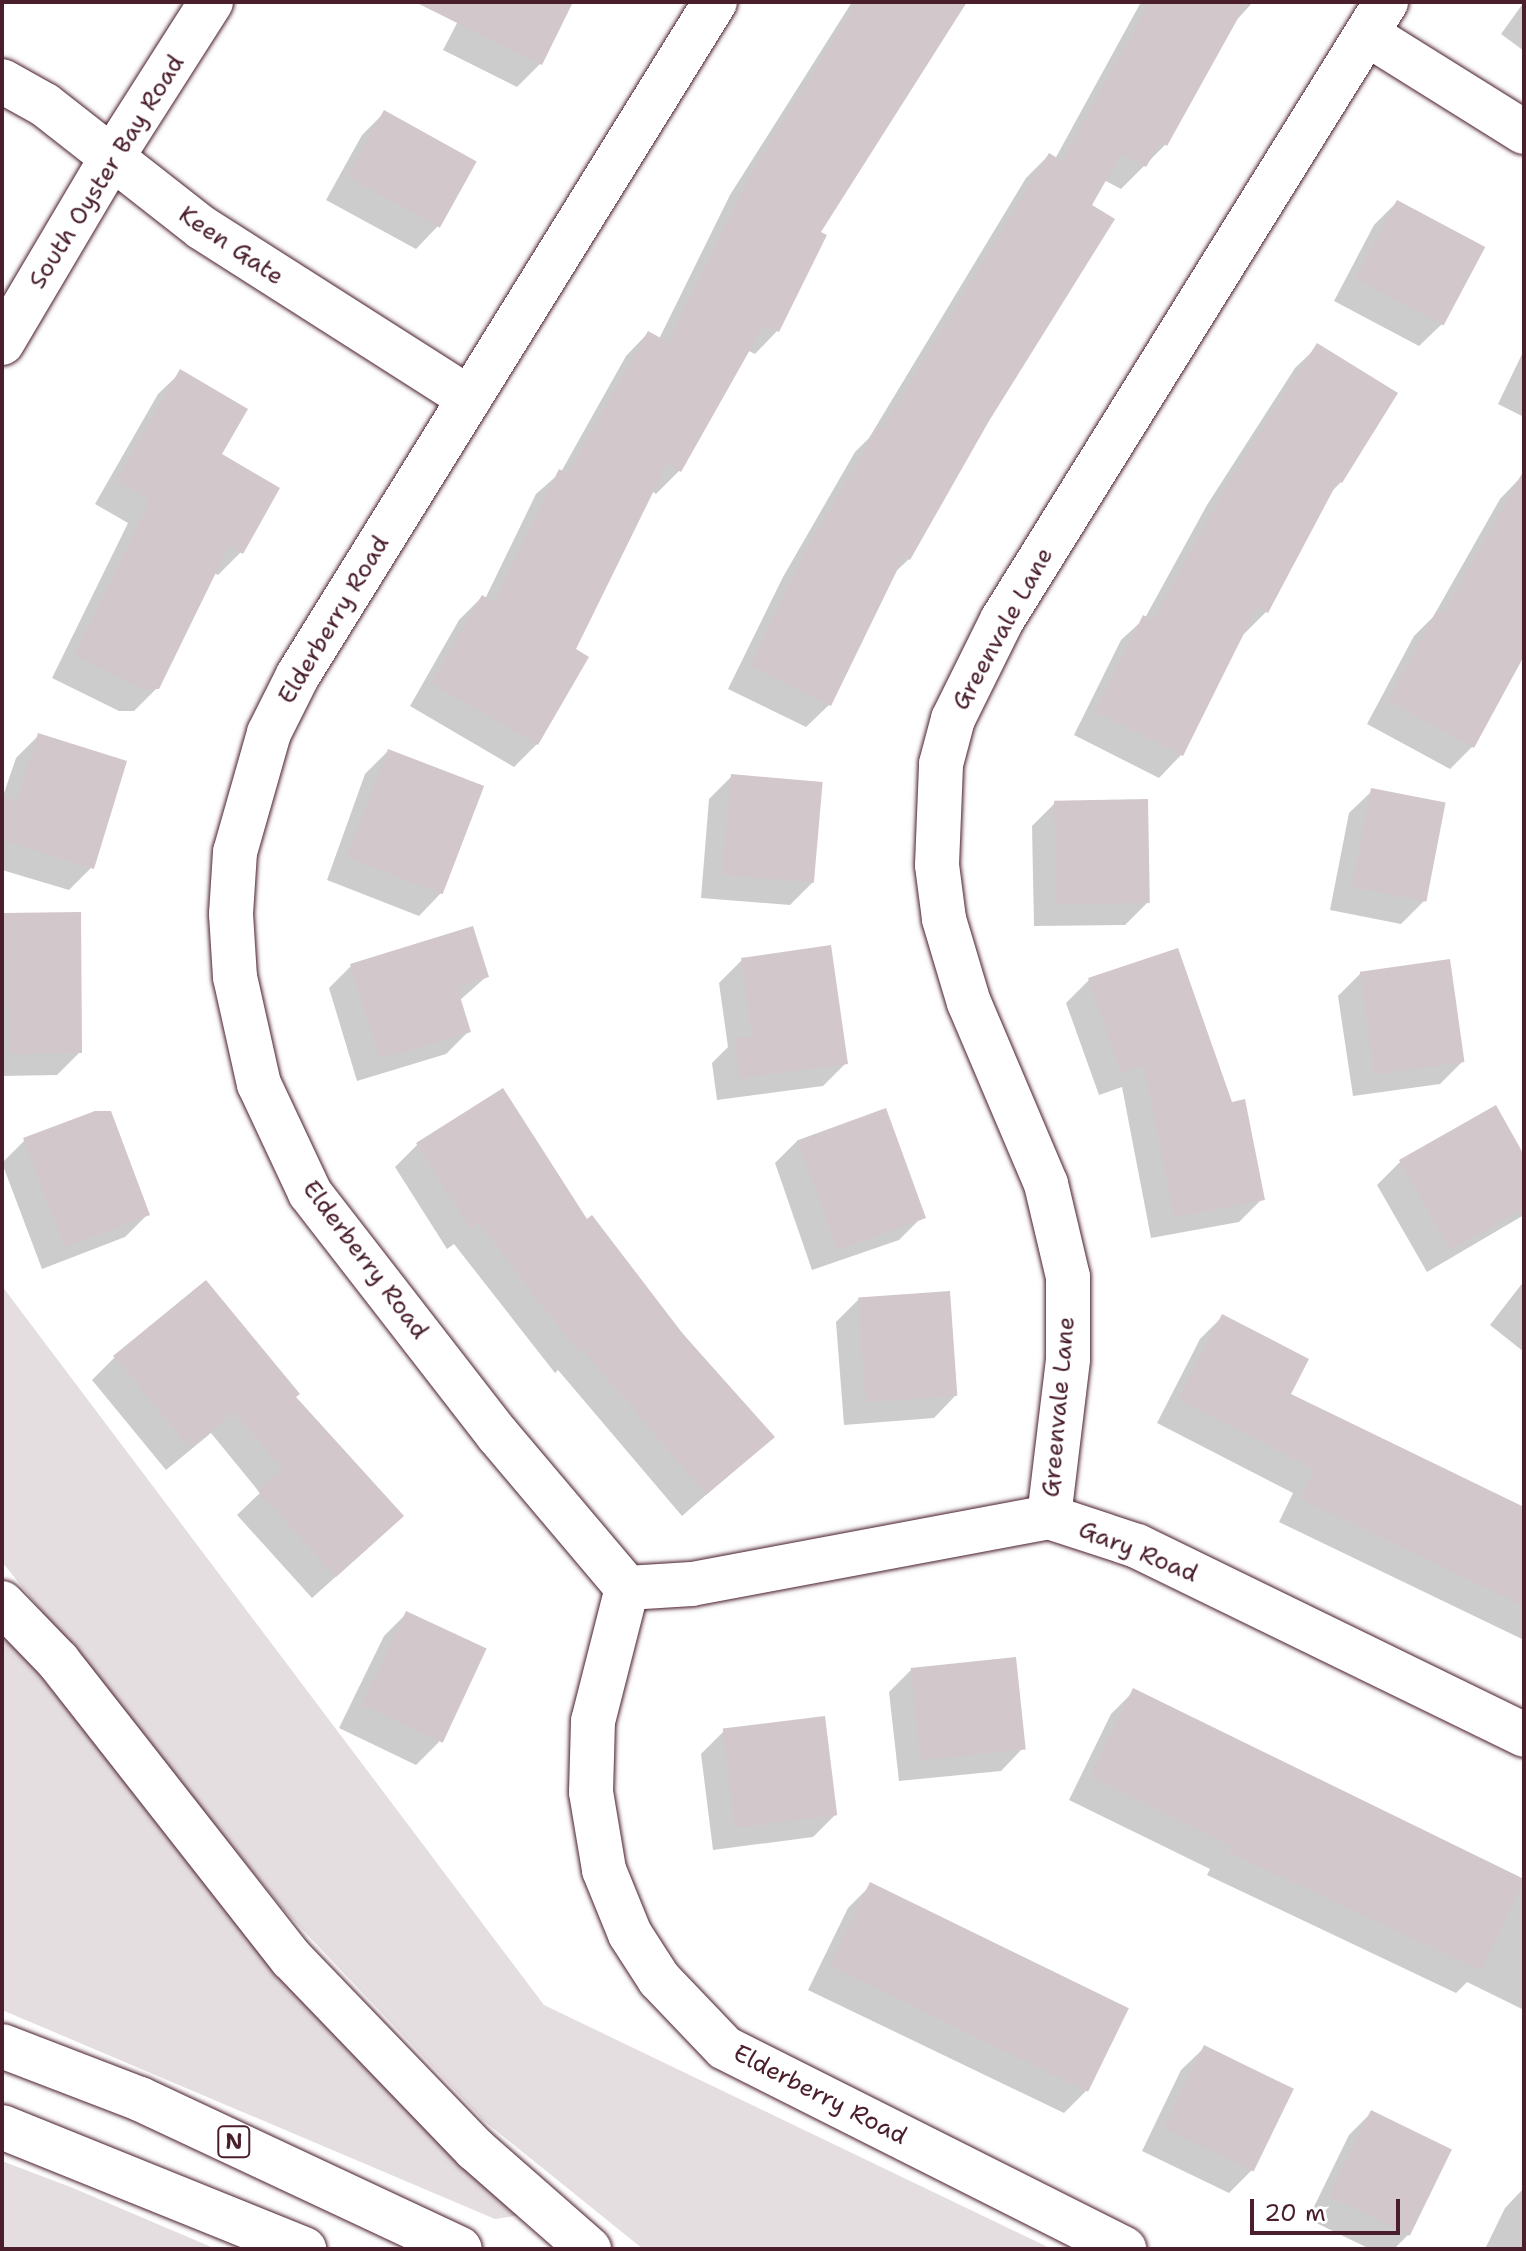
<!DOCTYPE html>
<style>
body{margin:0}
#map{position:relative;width:1526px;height:2251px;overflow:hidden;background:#fff;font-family:"Shantell Sans",sans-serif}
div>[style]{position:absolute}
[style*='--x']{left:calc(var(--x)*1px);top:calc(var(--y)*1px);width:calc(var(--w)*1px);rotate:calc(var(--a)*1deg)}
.green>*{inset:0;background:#e5dee0}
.shadow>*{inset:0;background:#0003}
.building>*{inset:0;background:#d2c7cb;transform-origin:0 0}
.roads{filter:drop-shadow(0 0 2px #4a1f2b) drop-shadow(0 0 2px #4a1f2b)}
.street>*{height:44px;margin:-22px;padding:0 22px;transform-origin:22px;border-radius:22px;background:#fff}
.secondary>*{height:44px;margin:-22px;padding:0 22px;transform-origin:22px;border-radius:22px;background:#fff}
.highway>*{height:44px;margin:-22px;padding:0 22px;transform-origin:22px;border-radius:22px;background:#fff}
span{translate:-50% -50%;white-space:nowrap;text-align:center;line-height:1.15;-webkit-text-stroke:6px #fff;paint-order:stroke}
.shield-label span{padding:2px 6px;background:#fff;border:2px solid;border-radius:6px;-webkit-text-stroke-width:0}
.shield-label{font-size:22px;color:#4a1f2b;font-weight:700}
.street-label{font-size:24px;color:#4a1f2b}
.frame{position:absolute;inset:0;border:4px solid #4a1f2b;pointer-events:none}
.scale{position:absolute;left:1250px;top:2199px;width:150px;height:36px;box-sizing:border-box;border:4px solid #4a1f2b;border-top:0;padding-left:10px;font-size:24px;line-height:28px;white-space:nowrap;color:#4a1f2b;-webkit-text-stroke:6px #fff;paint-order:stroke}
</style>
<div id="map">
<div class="green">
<div style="clip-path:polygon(2px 1286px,544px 2005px,1052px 2249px,643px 2249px,484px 2121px,283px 1909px,2px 1562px)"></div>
<div style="clip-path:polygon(2px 1629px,294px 1986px,522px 2215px,495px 2219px,2px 2010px)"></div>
<div style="clip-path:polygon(2px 2161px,73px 2188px,216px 2249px,2px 2249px)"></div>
</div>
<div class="shadow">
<div style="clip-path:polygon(468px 2px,571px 2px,540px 64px,517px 87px,443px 50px)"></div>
<div style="clip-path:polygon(852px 2px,965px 2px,818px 233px,777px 331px,755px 354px,747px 350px,679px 471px,656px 494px,652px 491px,574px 650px,537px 744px,514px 767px,410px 706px,459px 620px,482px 597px,485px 599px,536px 494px,561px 472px,626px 356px,648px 333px,659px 339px,730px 195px)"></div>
<div style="clip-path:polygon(1141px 2px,1253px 2px,1232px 25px,1166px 144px,1121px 189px,1104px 180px,988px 420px,909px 559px,892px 575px,829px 705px,806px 727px,728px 689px,783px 577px,855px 452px,869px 438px,1026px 178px,1049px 155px,1055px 159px)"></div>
<div style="clip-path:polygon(1524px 2px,1524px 51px,1501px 34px)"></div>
<div style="clip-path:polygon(385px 112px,438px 226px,416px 249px,326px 200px,362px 135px)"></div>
<div style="clip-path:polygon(1397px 202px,1442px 324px,1419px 346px,1334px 301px,1374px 225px)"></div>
<div style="clip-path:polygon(1318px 346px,1341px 482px,1330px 493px,1266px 612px,1243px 635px,1181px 755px,1159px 778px,1074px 735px,1121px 640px,1145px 618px,1207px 505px,1295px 368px)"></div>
<div style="clip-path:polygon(1524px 350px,1524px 417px,1498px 404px)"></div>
<div style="clip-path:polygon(181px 372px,219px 455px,241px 552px,218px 575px,214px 573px,157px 688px,134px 711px,119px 711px,52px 678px,128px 523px,95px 504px,158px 394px)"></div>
<div style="clip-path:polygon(1522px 476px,1524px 655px,1473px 746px,1450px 769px,1367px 724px,1414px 636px,1433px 617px,1500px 499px)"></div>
<div style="clip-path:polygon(38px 736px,92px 867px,69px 890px,2px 870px,2px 799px,16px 758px)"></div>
<div style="clip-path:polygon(388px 751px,441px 893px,419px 916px,327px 880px,365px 774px)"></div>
<div style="clip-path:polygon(732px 776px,813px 882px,790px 905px,701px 898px,709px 799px)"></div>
<div style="clip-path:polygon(1372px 791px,1424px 901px,1401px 924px,1330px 910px,1349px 813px)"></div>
<div style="clip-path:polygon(1055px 803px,1148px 902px,1125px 925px,1034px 926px,1032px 826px)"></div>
<div style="clip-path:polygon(2px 915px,80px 1052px,57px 1075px,2px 1076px)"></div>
<div style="clip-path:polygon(742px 960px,846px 1063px,823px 1086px,717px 1100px,712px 1063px,728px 1047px,719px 983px)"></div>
<div style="clip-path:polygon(351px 966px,486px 977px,459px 1001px,469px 1031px,446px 1054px,357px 1081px,329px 988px)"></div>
<div style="clip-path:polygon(1361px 973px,1463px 1061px,1440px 1084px,1353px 1096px,1338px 996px)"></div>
<div style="clip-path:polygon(1089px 980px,1262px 1199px,1239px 1222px,1151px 1238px,1122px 1087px,1099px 1095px,1066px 1003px)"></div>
<div style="clip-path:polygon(1495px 1108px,1524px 1159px,1524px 1215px,1427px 1272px,1377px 1185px,1400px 1162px)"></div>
<div style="clip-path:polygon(25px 1140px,148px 1214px,125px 1237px,42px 1269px,2px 1163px)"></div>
<div style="clip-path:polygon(798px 1140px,922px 1217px,899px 1240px,812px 1270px,775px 1163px)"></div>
<div style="clip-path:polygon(418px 1144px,586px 1222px,772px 1437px,682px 1516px,558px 1370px,555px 1373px,454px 1244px,447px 1249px,395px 1167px)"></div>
<div style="clip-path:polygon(1524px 1281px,1524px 1352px,1490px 1325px)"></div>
<div style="clip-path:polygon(859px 1299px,956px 1395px,934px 1418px,844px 1425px,836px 1322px)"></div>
<div style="clip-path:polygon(1223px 1316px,1288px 1395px,1524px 1510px,1524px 1640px,1279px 1522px,1293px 1493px,1157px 1423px,1200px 1339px)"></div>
<div style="clip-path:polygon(114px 1358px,294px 1397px,378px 1539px,312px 1598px,237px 1515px,260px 1493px,211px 1433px,166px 1470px,92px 1380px)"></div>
<div style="clip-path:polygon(407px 1613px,439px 1742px,416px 1765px,339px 1728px,384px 1636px)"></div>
<div style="clip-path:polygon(912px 1669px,1023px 1748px,1001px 1771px,899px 1781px,889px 1692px)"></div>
<div style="clip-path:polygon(1134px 1691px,1524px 1881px,1524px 2010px,1467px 1982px,1456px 1993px,1207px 1875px,1210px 1869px,1069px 1800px,1111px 1714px)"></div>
<div style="clip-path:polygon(724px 1731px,836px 1814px,813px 1837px,713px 1850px,701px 1754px)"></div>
<div style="clip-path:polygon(871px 1885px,1087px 2090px,1064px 2113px,808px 1990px,848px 1908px)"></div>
<div style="clip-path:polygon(1204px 2048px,1252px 2170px,1229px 2193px,1142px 2151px,1181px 2070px)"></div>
<div style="clip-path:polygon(1372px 2112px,1409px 2234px,1394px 2249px,1370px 2249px,1308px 2219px,1349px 2135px)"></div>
<div style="clip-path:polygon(1524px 2188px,1524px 2249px,1485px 2249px,1505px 2208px)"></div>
</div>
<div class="building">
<div style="clip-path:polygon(415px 2px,573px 2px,542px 65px)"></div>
<div style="clip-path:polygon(857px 2px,967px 2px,821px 232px,827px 235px,779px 332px,764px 325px,681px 472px,667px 464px,576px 649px,589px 657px,538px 745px,431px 683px,482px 595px,494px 602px,559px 469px,568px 474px,648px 331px,668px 342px,753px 170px)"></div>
<div style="clip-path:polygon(1150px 2px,1247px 2px,1167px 146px,1161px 142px,1146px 167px,1121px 154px,1092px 205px,1115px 219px,989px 421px,910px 560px,904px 556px,831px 706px,750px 666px,805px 552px,878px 427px,882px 429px,1049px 153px,1062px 161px)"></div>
<div style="left:384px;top:110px;width:106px;height:76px;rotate:29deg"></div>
<div style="left:1397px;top:200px;width:100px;height:89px;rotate:28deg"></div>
<div style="clip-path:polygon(1317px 343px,1398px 393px,1342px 483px,1338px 481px,1268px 613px,1257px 607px,1183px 756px,1095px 712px,1143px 615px,1153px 620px,1230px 480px)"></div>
<div style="clip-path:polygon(180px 369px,248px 409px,222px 454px,280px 488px,243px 554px,229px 546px,159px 689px,143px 689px,74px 655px,150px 500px,116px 481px)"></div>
<div style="clip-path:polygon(1524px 470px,1524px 656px,1474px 748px,1388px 701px,1437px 610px,1443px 614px)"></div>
<div style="clip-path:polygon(38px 733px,127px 761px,94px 869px,2px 840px,2px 796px,17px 801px)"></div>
<div style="left:388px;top:749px;width:103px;height:116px;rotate:21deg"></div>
<div style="left:731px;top:774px;width:92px;height:101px;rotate:5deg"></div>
<div style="left:1371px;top:788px;width:76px;height:101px;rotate:11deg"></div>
<div style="left:1148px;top:799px;width:104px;height:94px;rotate:89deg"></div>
<div style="clip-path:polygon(81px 912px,82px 1053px,9px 1054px,8px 962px,2px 962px,2px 913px)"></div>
<div style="clip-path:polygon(473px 926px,489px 977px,457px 987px,471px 1032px,380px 1059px,350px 964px)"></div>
<div style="clip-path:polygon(831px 945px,848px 1064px,739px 1078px,734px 1039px,752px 1036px,741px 958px)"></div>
<div style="clip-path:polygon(1178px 948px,1232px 1102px,1245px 1099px,1265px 1200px,1174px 1217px,1144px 1066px,1121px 1073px,1088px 978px)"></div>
<div style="left:1450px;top:959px;width:104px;height:91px;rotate:82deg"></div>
<div style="clip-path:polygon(503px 1088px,587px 1219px,592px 1215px,683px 1334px,775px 1437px,706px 1495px,582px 1349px,578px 1352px,478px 1223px,470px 1228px,416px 1143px)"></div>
<div style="clip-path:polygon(1496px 1105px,1524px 1155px,1524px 1208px,1450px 1250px,1399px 1160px)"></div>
<div style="left:886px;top:1108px;width:117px;height:94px;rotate:70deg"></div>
<div style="clip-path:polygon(95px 1111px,111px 1111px,150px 1215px,65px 1247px,23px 1138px)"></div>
<div style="clip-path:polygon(206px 1280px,300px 1394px,296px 1397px,404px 1516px,336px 1577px,258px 1491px,282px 1470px,234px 1412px,190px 1448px,113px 1356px)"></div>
<div style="left:950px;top:1291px;width:105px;height:92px;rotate:86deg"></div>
<div style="clip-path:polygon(1222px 1314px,1309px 1359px,1291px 1394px,1524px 1507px,1524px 1606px,1300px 1499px,1314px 1469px,1178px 1400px)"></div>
<div style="left:406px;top:1611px;width:89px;height:104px;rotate:25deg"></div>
<div style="left:1016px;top:1657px;width:93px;height:106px;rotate:84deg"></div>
<div style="clip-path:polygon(1133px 1688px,1524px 1879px,1481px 1971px,1228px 1852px,1231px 1846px,1090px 1777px)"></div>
<div style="left:825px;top:1716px;width:100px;height:103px;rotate:83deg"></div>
<div style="left:870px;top:1882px;width:288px;height:93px;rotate:26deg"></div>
<div style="left:1204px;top:2045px;width:100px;height:92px;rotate:26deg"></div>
<div style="left:1371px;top:2110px;width:90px;height:96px;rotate:26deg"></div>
</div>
<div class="roads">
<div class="street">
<div style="--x:715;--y:2;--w:792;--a:121.78"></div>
<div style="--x:298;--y:675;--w:65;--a:116.6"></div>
<div style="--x:269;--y:733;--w:124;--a:105.9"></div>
<div style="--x:235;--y:852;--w:62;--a:93.7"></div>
<div style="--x:231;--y:914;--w:63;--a:86.4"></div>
<div style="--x:235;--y:977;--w:110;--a:77.4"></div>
<div style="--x:259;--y:1084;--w:120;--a:64.9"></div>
<div style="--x:310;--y:1193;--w:305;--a:52.2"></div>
<div style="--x:497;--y:1434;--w:202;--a:49.8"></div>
<div style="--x:627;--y:1588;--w:137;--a:104.3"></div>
<div style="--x:593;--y:1721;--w:71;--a:91.6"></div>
<div style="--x:591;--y:1792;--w:79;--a:80.5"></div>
<div style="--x:604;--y:1870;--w:69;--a:67.9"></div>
<div style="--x:630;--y:1934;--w:54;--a:57.2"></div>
<div style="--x:659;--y:1979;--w:95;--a:46.3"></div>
<div style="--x:725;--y:2048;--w:447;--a:26.7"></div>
<div style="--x:1367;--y:34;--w:185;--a:32"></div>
<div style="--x:2;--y:81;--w:49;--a:29.2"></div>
<div style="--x:45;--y:105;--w:199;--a:38.1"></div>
<div style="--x:202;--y:228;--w:317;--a:32.5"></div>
<div style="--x:1049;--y:1517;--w:159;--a:-83.1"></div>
<div style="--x:1068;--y:1359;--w:82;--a:-90"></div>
<div style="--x:1068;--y:1277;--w:96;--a:-103.3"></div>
<div style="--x:1046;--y:1184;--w:197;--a:-113"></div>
<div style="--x:969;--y:1003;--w:88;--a:-106.6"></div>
<div style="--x:944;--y:919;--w:54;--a:-97.4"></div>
<div style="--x:937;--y:865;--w:101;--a:-87.7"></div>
<div style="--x:941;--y:764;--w:47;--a:-75.1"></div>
<div style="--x:953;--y:719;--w:110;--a:-63.7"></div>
<div style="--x:1002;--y:620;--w:728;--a:-58.14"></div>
<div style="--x:627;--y:1588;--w:65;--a:-3.5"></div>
<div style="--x:692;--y:1584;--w:363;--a:-10.6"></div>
<div style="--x:1049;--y:1517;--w:93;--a:18.2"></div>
<div style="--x:1137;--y:1546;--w:431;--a:26"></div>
</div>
<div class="secondary">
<div style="--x:2;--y:343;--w:214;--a:-59.4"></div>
<div style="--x:111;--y:159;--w:186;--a:-57.5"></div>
</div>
<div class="highway">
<div style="--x:2;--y:1603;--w:81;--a:46"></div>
<div style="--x:58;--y:1661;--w:379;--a:51.9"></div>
<div style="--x:292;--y:1959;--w:264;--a:46.1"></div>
<div style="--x:475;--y:2149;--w:152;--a:41.3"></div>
<div style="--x:2;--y:2046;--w:148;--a:21"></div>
<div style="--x:140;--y:2099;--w:353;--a:25.1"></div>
<div style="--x:2;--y:2127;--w:326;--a:22"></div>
</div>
</div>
<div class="shield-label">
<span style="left:234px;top:2142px">N</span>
</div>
<div class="street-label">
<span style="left:107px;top:172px;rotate:-58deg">South Oyster Bay Road</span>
<span style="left:231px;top:246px;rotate:34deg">Keen Gate</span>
<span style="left:334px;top:620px;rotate:-59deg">Elderberry Road</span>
<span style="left:1003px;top:629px;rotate:-61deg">Greenvale Lane</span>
<span style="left:365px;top:1260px;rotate:53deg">Elderberry Road</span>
<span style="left:1059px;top:1407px;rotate:-85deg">Greenvale Lane</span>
<span style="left:1138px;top:1552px;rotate:22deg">Gary Road</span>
<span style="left:820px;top:2095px;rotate:27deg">Elderberry Road</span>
</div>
<div class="frame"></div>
<div class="scale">20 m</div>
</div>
